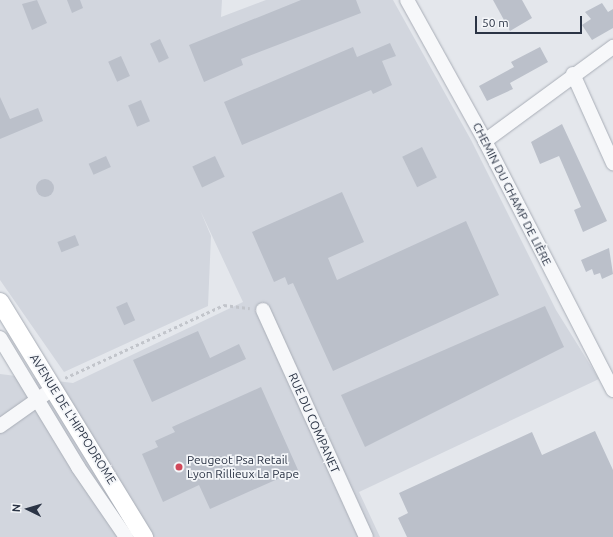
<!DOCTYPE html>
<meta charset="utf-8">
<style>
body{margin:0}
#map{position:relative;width:613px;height:537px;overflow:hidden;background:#e4e7ec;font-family:Ubuntu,sans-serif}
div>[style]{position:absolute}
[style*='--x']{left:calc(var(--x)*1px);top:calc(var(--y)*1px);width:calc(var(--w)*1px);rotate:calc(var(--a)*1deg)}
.built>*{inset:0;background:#d2d6de}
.building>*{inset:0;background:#bbc0ca;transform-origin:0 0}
.round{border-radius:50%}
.path>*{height:2.5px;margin-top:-1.25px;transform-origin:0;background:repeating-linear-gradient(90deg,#c2c5cb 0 3px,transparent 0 6px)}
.roads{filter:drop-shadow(0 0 1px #a9aeb7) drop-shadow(0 0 1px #a9aeb7)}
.minor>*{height:14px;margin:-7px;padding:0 7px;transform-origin:7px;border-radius:7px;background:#f7f8fa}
.major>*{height:18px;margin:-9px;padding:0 9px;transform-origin:9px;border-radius:9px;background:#fff}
.dots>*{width:11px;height:11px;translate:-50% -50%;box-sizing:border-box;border:2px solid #f4f6f9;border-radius:50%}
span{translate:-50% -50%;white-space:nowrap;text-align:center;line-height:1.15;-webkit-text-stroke:3.5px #f4f6f9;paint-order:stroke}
.street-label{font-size:12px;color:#2b3445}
.poi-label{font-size:12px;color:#2b3445}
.left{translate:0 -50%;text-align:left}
.north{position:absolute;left:8px;top:489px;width:40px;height:40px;-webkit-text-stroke:3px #f4f6f9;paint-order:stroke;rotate:275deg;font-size:11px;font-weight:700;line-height:16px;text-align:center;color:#2b3445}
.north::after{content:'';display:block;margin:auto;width:14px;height:18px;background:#2b3445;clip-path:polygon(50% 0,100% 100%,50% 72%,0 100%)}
.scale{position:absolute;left:475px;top:16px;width:107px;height:18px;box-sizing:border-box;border:2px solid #2b3445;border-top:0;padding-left:5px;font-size:12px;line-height:14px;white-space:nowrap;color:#2b3445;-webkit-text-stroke:3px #f4f6f9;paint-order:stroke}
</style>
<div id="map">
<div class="built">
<div style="clip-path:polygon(0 0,222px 0,221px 17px,266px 0,393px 0,471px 140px,556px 310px,599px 379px,359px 492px,380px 537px,0 537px,0 374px,73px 383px,243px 302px,200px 210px,211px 236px,208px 306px,64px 372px,0 280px)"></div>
</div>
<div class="building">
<div style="clip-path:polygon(37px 0,47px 23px,32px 30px,22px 4px)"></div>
<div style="clip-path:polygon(67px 0,80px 0,83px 8px,72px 13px)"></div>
<div style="clip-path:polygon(301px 0,356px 0,361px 13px,241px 59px,243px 65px,204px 82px,189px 45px)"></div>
<div style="clip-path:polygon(493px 0,522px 0,532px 18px,510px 31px)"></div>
<div style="clip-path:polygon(602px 3px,608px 12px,613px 9px,613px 28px,592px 40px,582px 25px,591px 19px,585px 12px)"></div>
<div style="left:160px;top:39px;width:21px;height:11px;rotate:65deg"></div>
<div style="clip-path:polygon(390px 43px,396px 56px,382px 61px,392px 85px,373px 94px,371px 90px,242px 145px,224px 102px,353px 47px,357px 57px)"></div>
<div style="clip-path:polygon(540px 47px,548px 62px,510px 83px,513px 89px,487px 101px,479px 86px,514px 67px,511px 62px)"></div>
<div style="left:121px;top:56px;width:22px;height:14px;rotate:66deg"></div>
<div style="clip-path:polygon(0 97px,10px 119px,38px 108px,43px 121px,0 139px)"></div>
<div style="left:141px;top:100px;width:23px;height:14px;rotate:67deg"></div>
<div style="clip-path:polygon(562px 124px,607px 221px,583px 232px,574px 210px,581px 207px,559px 156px,540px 164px,531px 142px)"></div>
<div style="left:422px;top:147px;width:34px;height:22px;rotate:64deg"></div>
<div style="left:106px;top:156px;width:12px;height:19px;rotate:66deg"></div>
<div style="left:215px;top:156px;width:23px;height:25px;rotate:65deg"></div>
<div class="round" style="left:36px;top:179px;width:18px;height:18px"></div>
<div style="clip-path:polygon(342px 192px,364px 242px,328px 258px,337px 280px,466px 221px,499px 295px,333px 371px,293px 283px,288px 285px,285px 277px,274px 282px,252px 232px)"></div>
<div style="left:75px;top:235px;width:11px;height:19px;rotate:68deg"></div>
<div style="clip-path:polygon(609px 248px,613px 274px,602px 279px,600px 273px,594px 275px,592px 269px,586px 272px,581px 260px)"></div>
<div style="left:127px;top:302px;width:20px;height:12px;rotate:66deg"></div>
<div style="clip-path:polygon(545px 306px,564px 347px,365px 447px,341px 395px)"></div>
<div style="clip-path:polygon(198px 331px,210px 358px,239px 344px,246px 359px,152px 402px,133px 360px)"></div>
<div style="clip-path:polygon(261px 387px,298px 470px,210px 509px,199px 485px,163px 502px,142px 454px,158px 447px,155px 441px,175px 432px,172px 427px)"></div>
<div style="clip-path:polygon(595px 431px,613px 470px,613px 537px,407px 537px,398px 518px,408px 513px,399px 493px,532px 432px,542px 455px)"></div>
</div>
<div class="path">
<div style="--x:65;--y:378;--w:175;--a:-24.7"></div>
<div style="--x:224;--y:305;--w:26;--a:7"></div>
</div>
<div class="roads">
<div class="minor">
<div style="--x:407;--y:0;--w:161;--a:61"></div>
<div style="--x:485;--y:141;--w:280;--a:62.8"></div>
<div style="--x:573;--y:74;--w:98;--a:65.8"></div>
<div style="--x:485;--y:141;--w:159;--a:-36.3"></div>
<div style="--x:263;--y:310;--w:249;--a:65.6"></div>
<div style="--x:0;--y:338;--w:151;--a:58.8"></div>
<div style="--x:78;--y:467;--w:85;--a:55.6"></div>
<div style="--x:0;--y:426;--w:54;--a:-35.2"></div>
</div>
<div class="major">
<div style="--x:0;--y:302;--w:276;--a:58.5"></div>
</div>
</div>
<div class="dots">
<div style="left:179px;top:467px;background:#d1495b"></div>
</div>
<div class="street-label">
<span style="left:512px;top:194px;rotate:63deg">CHEMIN DU CHAMP DE LIÈRE</span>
<span style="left:73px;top:419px;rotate:58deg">AVENUE DE L'HIPPODROME</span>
<span style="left:314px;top:423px;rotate:66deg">RUE DU COMPANET</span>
</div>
<div class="poi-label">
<span class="left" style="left:187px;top:467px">Peugeot Psa Retail<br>Lyon Rillieux La Pape</span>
</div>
<div class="north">N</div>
<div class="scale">50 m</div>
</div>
